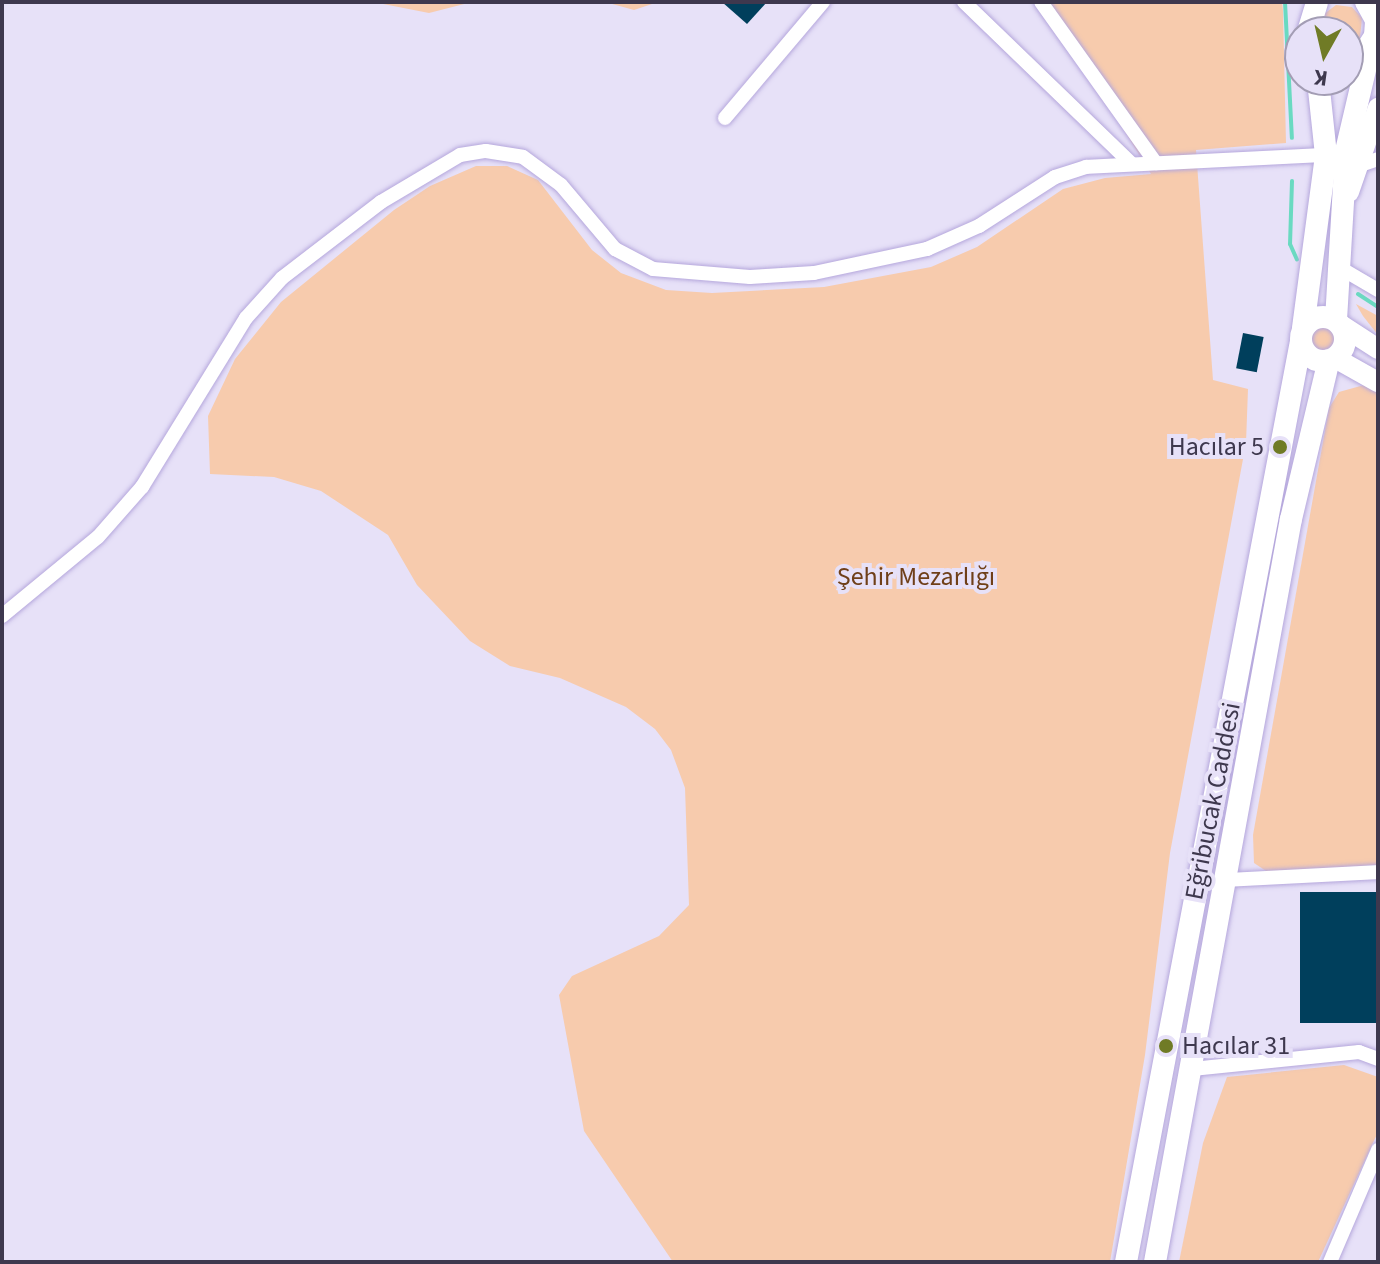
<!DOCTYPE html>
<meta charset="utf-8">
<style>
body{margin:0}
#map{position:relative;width:1380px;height:1264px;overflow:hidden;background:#e7e1f8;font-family:"Source Sans 3",sans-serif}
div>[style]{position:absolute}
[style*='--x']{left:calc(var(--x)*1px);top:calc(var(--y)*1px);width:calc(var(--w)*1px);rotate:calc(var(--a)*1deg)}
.green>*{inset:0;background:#f7cbad}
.round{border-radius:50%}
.stream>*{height:4px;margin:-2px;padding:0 2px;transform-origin:2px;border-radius:2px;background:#6adac1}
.building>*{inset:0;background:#003f5c;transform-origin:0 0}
.roads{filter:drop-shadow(0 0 2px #b5a7dc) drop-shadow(0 0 2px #b5a7dc)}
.street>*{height:14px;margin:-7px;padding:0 7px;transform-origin:7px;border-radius:7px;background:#fff}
.secondary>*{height:20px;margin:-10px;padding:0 10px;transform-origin:10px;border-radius:10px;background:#fff}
.primary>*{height:22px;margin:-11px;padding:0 11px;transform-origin:11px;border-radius:11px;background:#fff}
.primary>.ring{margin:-11px;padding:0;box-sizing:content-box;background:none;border:22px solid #fff;border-radius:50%}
.dots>*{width:22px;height:22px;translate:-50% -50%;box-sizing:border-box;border:4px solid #e7e1f8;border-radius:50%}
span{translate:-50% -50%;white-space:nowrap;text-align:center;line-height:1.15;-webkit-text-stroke:8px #e7e1f8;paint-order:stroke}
.poi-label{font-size:26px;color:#3e384e}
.right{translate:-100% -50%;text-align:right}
.left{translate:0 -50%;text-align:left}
.park-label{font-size:26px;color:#6f3f19}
.street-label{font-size:26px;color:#3e384e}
.frame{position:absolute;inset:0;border:4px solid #3e384e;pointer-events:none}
.north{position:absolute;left:1284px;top:16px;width:80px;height:80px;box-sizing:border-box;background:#e7e1f8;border:2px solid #a39db4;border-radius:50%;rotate:188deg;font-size:22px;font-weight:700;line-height:32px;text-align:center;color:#3e384e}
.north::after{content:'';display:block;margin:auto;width:28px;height:36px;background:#707b26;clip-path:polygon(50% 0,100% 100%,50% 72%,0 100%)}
</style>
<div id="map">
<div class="green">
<div style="clip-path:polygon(373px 2px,472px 2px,429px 13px)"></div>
<div style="clip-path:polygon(605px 2px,658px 2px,634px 10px)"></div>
<div style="clip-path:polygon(1033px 2px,1282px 2px,1283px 11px,1286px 143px,1196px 150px,1213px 380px,1248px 389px,1246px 443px,1170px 853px,1145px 1055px,1110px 1262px,673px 1262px,584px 1131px,559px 995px,572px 976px,659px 936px,689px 905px,685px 788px,671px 750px,655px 729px,626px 707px,560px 678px,510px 666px,470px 641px,417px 585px,388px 535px,321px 491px,274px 477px,210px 474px,208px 416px,235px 359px,281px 302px,394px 210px,430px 186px,476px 166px,507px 166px,538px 180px,592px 250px,621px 273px,666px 290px,712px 293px,824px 287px,931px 267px,977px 247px,1063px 189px,1105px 178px,1151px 174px,1080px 59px)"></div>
<div style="clip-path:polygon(1336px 5px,1352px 7px,1362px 18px,1360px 38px,1348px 47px,1348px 32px,1321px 32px,1324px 14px)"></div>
<div style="clip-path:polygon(1356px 304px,1378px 316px,1378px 335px,1363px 316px)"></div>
<div class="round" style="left:1309px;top:325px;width:28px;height:28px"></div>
<div style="clip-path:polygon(1364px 385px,1378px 393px,1378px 865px,1269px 873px,1254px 863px,1253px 835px,1329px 408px,1339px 392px)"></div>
<div style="clip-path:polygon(1344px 1065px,1378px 1077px,1378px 1132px,1318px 1262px,1179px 1262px,1203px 1143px,1227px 1077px)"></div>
</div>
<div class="stream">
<div style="--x:1285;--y:2;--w:136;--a:87.1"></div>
<div style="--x:1292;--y:181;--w:63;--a:91.8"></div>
<div style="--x:1290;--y:244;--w:17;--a:66"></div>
<div style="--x:1358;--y:294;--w:24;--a:33"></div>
</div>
<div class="building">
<div style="clip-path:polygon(722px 2px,767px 2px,747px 24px)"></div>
<div style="left:1243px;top:333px;width:21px;height:36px;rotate:11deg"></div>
<div style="left:1378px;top:892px;width:131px;height:78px;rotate:90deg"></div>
</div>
<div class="roads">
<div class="street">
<div style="--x:964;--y:2;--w:233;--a:44"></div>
<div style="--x:1041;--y:2;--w:198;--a:54.5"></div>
<div style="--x:725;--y:118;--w:152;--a:-49.8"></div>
<div style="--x:1357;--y:166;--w:22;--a:-18"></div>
<div style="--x:1342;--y:269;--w:42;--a:30.3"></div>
<div style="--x:2;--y:616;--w:124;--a:-39.5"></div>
<div style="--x:98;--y:537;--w:67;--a:-48.7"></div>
<div style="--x:142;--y:487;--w:198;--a:-58.4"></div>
<div style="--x:246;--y:318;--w:54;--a:-48"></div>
<div style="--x:282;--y:278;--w:125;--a:-37.5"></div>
<div style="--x:381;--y:202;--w:92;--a:-30.7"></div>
<div style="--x:460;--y:155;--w:26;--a:-9"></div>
<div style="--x:486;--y:151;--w:37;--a:9"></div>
<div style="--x:523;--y:157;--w:47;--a:36.4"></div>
<div style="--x:561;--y:185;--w:84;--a:49.8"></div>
<div style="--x:615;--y:249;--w:43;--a:27.8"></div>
<div style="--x:653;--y:269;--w:97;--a:4.7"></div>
<div style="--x:750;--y:277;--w:64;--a:-3.6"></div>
<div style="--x:814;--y:273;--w:116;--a:-12"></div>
<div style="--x:927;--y:249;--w:57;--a:-23.9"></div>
<div style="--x:979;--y:226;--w:90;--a:-32.8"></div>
<div style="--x:1055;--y:177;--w:33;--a:-18"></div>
<div style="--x:1086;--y:167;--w:240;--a:-2.9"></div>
<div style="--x:1226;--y:880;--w:152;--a:-3"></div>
<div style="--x:1192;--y:1069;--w:168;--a:-5.8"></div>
<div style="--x:1359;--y:1052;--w:20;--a:20"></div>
<div style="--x:1330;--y:1262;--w:122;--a:-66.8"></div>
</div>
<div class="secondary">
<div style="--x:1349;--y:192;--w:89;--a:-71"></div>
<div style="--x:1341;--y:325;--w:44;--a:33"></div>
<div style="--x:1335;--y:358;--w:49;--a:29.2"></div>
</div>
<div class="primary">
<div style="--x:1308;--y:32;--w:31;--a:-73"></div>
<div style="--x:1348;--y:60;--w:21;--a:-29"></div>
<div style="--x:1366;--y:50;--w:17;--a:-57"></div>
<div style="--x:1375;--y:36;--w:16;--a:-86"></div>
<div style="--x:1376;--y:20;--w:21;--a:-119"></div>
<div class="ring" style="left:1301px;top:317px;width:22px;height:22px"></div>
<div style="--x:1336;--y:320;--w:169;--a:-86.6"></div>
<div style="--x:1346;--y:151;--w:110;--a:-76.8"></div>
<div style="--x:1303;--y:328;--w:175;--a:-82.4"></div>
<div style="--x:1326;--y:155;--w:75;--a:-96.1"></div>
<div style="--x:1126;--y:1262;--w:937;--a:-79.24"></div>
<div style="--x:1155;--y:1262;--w:755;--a:-79.63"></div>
<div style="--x:1291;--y:519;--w:163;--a:-76.6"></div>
</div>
</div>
<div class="dots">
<div style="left:1280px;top:447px;background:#707b26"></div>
<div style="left:1166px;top:1046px;background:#707b26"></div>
</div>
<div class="poi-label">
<span class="right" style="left:1264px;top:447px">Hacılar 5</span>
<span class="left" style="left:1182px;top:1046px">Hacılar 31</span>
</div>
<div class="park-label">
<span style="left:916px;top:577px">Şehir Mezarlığı</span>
</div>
<div class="street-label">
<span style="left:1213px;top:801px;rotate:-79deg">Eğribucak Caddesi</span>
</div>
<div class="frame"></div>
<div class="north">K</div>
</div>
